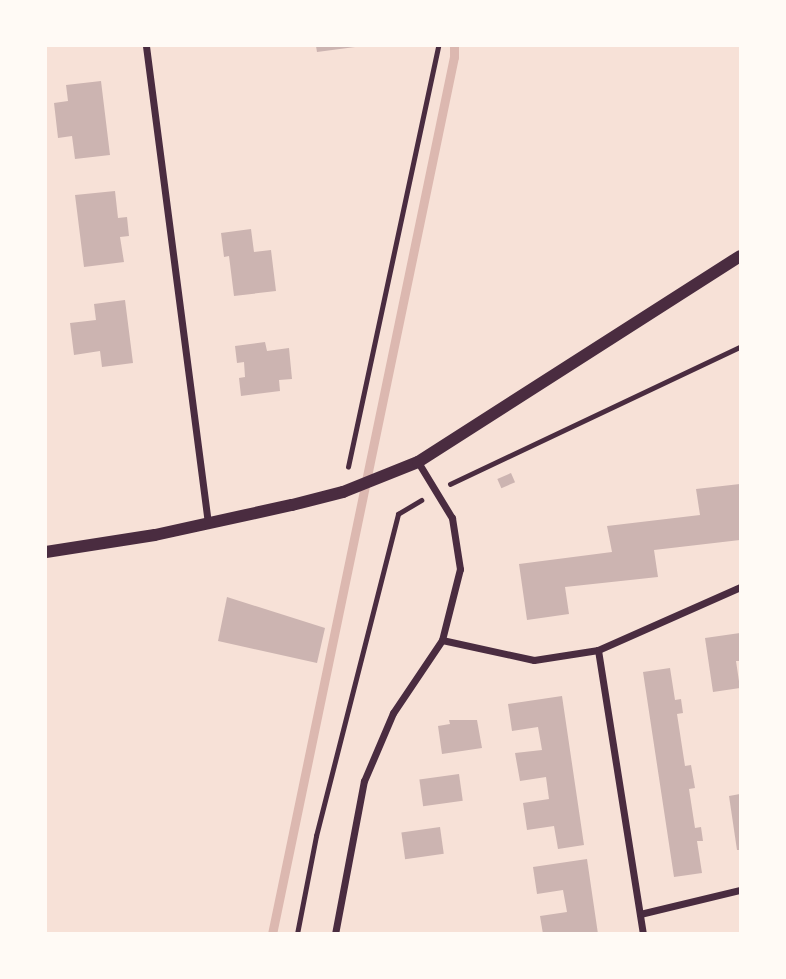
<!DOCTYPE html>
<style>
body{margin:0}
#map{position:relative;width:786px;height:979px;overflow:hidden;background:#f7e1d7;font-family:Mulish,sans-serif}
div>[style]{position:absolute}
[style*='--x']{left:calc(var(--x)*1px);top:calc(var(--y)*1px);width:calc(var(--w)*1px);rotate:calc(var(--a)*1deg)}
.stream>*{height:9px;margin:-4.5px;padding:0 4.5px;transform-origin:4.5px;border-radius:4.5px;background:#dcb8b0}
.building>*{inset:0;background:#ccb4b1;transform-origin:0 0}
.path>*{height:4.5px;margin:-2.25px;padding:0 2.25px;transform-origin:2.25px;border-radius:2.25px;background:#4a2c40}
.minor>*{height:7px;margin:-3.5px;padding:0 3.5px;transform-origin:3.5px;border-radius:3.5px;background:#4a2c40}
.tertiary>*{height:12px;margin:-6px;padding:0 6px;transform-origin:6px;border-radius:6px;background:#4a2c40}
span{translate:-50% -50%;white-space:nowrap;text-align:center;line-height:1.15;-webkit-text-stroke:7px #fffaf5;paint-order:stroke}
.frame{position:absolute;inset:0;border:47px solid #fffaf5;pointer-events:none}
</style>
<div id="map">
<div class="stream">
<div style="--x:272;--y:934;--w:896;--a:-78.28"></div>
<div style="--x:454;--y:57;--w:11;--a:-90"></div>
</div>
<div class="building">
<div style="clip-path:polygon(316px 46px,355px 46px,355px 47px,317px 52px)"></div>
<div style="clip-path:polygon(101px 81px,110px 155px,75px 159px,72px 136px,58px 138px,54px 103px,68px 101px,66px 85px)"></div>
<div style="clip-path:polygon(115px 191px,118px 218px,127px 217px,129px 236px,120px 237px,124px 262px,84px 267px,75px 195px)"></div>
<div style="clip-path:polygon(251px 229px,254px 252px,271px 250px,276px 291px,234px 296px,229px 256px,224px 257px,221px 233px)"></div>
<div style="clip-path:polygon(125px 300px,133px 363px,102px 367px,100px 351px,74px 355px,70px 323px,96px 320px,94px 304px)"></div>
<div style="clip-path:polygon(265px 342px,267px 351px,289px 348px,292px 379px,279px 380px,280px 391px,241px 396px,239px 378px,245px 377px,244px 362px,237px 363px,235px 346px)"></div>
<div style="left:511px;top:473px;width:10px;height:15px;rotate:66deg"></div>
<div style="clip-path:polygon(740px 484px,740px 540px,654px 550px,658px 577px,565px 587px,569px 614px,527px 620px,519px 564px,612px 552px,607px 526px,700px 515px,696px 489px)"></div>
<div style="clip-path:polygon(227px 597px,325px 628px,317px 663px,218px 641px)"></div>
<div style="clip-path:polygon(740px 633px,740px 661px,736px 661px,740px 688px,713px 692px,705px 638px)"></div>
<div style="clip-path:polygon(670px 668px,675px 700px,681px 699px,683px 713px,677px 714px,685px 766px,691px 765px,695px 788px,689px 789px,695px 828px,701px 827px,703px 841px,697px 841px,702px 873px,674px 877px,643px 672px)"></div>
<div style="clip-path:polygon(562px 696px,584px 845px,558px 849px,554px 826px,527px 830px,523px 803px,549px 799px,546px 777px,520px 781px,515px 753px,542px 750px,538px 727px,512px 731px,508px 704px)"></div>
<div style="clip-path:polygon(449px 720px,477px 720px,482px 748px,442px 754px,438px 726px,450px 724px)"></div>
<div style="left:459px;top:774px;width:27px;height:40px;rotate:82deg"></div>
<div style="clip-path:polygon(740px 794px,740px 850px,737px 850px,729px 796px)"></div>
<div style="left:440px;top:827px;width:27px;height:39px;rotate:82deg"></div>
<div style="clip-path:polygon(587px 859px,598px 934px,543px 934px,540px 916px,567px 912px,563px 890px,537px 894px,533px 867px)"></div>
</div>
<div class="path">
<div style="--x:348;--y:467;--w:431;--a:-77.9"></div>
<div style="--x:450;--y:484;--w:321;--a:-25.3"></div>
<div style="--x:297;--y:934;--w:100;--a:-79"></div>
<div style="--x:316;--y:836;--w:332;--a:-75.7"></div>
<div style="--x:398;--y:514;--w:27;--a:-31"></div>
</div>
<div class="minor">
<div style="--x:146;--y:46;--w:482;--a:82.6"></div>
<div style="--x:442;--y:640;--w:94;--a:12.3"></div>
<div style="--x:534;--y:660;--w:65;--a:-8.9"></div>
<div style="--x:598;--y:650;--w:155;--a:-23.9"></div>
<div style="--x:598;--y:650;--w:288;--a:81"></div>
<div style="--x:640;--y:914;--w:103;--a:-13.5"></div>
<div style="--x:335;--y:934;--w:156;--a:-79.3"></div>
<div style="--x:364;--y:781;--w:74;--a:-66.9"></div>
<div style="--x:393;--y:713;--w:88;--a:-56.1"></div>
<div style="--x:442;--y:640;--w:73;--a:-75.8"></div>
<div style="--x:460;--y:569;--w:52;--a:-98.9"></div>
<div style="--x:452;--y:518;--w:66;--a:-121.3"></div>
</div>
<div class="tertiary">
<div style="--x:46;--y:552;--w:110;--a:-8.9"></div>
<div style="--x:155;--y:535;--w:140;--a:-12.4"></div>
<div style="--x:292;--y:505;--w:53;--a:-14.3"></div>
<div style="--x:343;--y:492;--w:81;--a:-21.8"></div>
<div style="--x:418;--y:462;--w:382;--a:-32.6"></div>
</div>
<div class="frame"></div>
</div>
